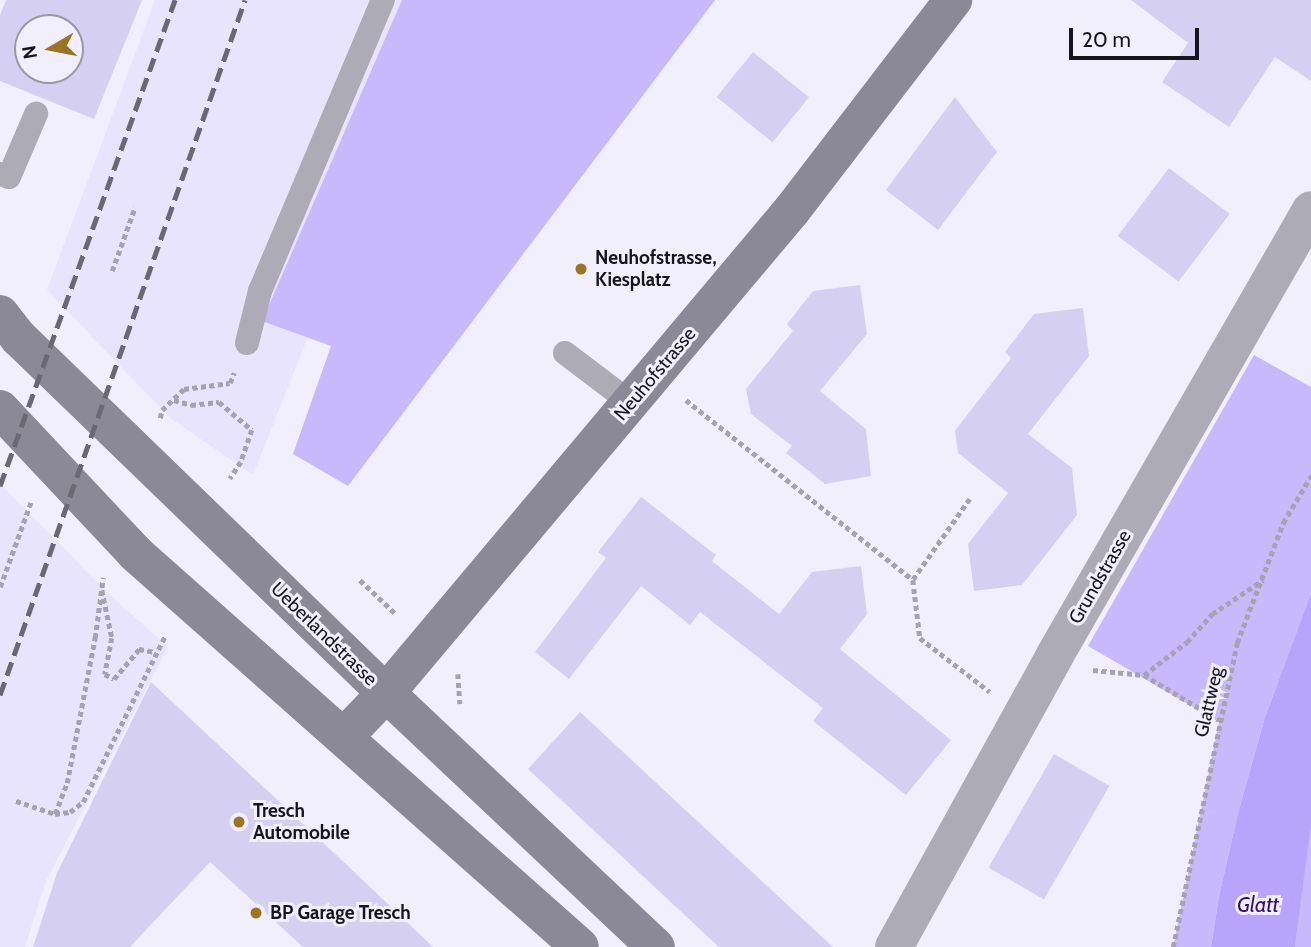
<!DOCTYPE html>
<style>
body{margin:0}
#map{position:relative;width:1311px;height:947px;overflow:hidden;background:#f1effd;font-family:Cabin,sans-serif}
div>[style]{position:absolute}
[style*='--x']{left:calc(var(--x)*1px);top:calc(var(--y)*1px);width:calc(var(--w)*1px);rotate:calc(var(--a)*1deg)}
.built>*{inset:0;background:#e8e4fd}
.green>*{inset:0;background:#c7b9fc}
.water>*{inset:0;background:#b7a5fb}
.building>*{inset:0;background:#d5cff2;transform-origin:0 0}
.path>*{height:4.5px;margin-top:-2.25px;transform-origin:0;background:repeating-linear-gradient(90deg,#a4a3af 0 5px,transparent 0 8.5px)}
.lane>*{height:24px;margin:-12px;padding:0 12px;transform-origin:12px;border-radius:12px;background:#adabb5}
.street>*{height:38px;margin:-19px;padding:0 19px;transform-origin:19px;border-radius:19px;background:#adabb5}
.secondary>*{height:38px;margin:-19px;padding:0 19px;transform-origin:19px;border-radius:19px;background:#8b8998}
.rail>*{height:5px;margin-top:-2.5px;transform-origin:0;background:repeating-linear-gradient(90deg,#6a6973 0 14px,transparent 0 21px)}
.dots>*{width:19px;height:19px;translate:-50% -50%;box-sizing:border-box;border:4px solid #f1effd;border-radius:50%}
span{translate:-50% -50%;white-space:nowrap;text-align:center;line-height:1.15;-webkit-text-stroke:6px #f1effd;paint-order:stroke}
.poi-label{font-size:19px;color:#16151d;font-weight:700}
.left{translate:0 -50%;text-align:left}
.street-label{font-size:19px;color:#16151d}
.water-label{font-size:21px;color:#370e72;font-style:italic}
.north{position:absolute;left:14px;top:14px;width:70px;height:70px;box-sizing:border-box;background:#f1effd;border:2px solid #9998a3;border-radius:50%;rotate:260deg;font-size:19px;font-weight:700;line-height:28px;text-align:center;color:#16151d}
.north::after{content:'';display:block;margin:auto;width:24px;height:32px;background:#9b7521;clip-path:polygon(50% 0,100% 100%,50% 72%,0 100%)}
.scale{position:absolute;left:1069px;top:28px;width:130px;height:32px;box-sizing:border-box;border:4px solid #16151d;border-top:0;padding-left:9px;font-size:21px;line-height:24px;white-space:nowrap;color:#16151d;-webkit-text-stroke:5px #f1effd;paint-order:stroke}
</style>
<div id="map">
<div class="built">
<div style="clip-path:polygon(155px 0,442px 0,253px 475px,170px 418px,47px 290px)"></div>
<div style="clip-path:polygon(0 484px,110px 595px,168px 647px,46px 881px,25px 947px,0 947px)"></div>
</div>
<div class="green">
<div style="clip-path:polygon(402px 0,715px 0,348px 486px,293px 454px,331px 346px,262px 321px)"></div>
<div style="clip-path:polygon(1254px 355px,1311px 387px,1311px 593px,1265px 717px,1238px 813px,1219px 896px,1211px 947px,1173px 947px,1219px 722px,1088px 646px)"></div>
<div style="clip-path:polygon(1311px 823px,1311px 947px,1295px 947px,1309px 830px)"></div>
</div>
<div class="water">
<div style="clip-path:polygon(1311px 593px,1311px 823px,1295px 947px,1211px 947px,1219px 896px,1238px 813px,1265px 717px)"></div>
</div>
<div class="building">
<div style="clip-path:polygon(evenodd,6px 0,142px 0,94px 119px,0 81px,0 15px,6px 0,28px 28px,70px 28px,70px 70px,28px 70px,28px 28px)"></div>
<div style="clip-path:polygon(1131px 0,1311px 0,1311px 81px,1275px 57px,1229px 127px,1162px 82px,1188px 43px)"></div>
<div style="left:753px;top:52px;width:72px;height:58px;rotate:39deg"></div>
<div style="clip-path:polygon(955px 97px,997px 152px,938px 230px,886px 190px)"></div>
<div style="left:1169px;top:168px;width:76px;height:85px;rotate:37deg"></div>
<div style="clip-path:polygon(860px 285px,867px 334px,820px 391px,866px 429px,871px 476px,825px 484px,786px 453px,792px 446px,751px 414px,746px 389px,793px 331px,787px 324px,813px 291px)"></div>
<div style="clip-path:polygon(1083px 308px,1089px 356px,1028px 434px,1072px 468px,1077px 515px,1022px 585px,974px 591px,968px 544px,1008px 493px,958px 453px,955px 431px,1011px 358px,1005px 352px,1034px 314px)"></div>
<div style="clip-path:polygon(641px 497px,716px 555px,712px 561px,779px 614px,812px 572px,861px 566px,867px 614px,840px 649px,951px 740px,906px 795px,813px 721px,823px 708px,700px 612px,690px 625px,641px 586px,569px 679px,535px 652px,606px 558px,598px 552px)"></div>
<div style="clip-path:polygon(151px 682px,348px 866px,433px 947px,303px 947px,210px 862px,130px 947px,33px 947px,57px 873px)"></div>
<div style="clip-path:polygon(580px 712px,750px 870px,833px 947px,719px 947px,589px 826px,528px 769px)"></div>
<div style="left:1054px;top:754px;width:64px;height:131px;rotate:30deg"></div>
</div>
<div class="path">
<div style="--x:112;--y:271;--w:68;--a:-70.2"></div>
<div style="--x:174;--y:400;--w:18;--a:16"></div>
<div style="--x:191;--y:405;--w:28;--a:-6"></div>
<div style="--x:219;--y:402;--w:43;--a:40.3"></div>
<div style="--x:252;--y:430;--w:34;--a:109"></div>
<div style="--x:241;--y:462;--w:20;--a:123"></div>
<div style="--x:686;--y:400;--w:290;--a:38.4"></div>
<div style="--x:160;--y:418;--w:8;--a:-76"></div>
<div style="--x:162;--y:410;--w:30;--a:-44"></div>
<div style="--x:184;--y:389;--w:46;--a:-7.4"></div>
<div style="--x:230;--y:383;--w:11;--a:-68"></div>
<div style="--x:970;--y:499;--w:99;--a:125.1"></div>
<div style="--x:913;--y:580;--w:58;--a:83.1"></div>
<div style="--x:920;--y:638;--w:88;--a:37.6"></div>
<div style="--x:360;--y:580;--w:51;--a:43.4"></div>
<div style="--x:0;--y:587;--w:90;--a:-70"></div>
<div style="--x:102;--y:590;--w:49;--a:78.2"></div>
<div style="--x:112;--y:638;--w:37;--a:101"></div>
<div style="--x:105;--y:674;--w:10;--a:29"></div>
<div style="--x:114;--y:679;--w:39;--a:-50"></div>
<div style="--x:139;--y:649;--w:16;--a:11"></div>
<div style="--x:1093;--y:670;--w:51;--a:5.6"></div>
<div style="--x:1144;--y:675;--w:87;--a:31"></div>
<div style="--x:458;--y:674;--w:30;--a:86"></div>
<div style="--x:1144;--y:675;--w:54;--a:-37.5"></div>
<div style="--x:1187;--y:642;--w:38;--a:-48"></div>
<div style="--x:1212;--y:614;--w:61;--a:-33.7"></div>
<div style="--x:16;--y:801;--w:41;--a:18.4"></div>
<div style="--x:55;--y:814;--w:33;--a:-69"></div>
<div style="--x:67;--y:783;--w:148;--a:-79.1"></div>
<div style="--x:95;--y:638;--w:61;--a:-82.4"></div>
<div style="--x:55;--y:814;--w:15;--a:-8"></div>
<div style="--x:70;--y:812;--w:16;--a:-38"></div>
<div style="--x:83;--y:802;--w:187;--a:-63.7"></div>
<div style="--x:1173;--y:947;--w:311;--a:-78.1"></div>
<div style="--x:1237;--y:643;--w:129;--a:-69"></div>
<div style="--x:1283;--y:523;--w:55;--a:-59.2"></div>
</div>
<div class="lane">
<div style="--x:0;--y:174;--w:9;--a:18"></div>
<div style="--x:9;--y:177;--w:69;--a:-66.8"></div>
<div style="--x:247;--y:343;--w:54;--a:-76"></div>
<div style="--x:260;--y:291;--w:316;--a:-67.1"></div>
<div style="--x:565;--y:353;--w:83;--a:37.1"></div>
</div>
<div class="street">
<div style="--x:894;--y:947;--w:333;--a:-61.1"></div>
<div style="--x:1055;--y:655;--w:513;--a:-60.09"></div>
</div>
<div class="secondary">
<div style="--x:0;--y:314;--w:31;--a:52"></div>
<div style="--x:19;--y:338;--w:511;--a:44.05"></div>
<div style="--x:386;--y:693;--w:371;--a:43.3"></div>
<div style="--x:0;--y:409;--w:197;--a:46.8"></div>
<div style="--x:135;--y:553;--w:594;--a:41.52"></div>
<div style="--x:344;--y:737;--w:61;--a:-46.3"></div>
<div style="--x:386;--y:693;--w:631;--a:-49.95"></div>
<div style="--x:792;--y:210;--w:265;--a:-52.5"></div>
</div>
<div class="rail">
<div style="--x:0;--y:486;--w:517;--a:-70.2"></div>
<div style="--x:0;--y:695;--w:737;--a:-70.58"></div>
</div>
<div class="dots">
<div style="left:581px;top:269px;background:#9b7521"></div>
<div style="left:239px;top:822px;background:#9b7521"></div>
<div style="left:256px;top:913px;background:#9b7521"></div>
</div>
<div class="poi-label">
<span class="left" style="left:595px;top:269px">Neuhofstrasse,<br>Kiesplatz</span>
<span class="left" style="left:253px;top:822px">Tresch<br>Automobile</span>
<span class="left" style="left:270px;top:913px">BP Garage Tresch</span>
</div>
<div class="street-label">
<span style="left:655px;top:374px;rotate:-50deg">Neuhofstrasse</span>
<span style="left:1100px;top:577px;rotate:-60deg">Grundstrasse</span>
<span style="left:324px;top:634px;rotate:44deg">Ueberlandstrasse</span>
<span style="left:1209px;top:702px;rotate:-77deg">Glattweg</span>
</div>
<div class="water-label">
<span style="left:1258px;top:905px">Glatt</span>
</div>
<div class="north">N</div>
<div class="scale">20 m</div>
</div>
